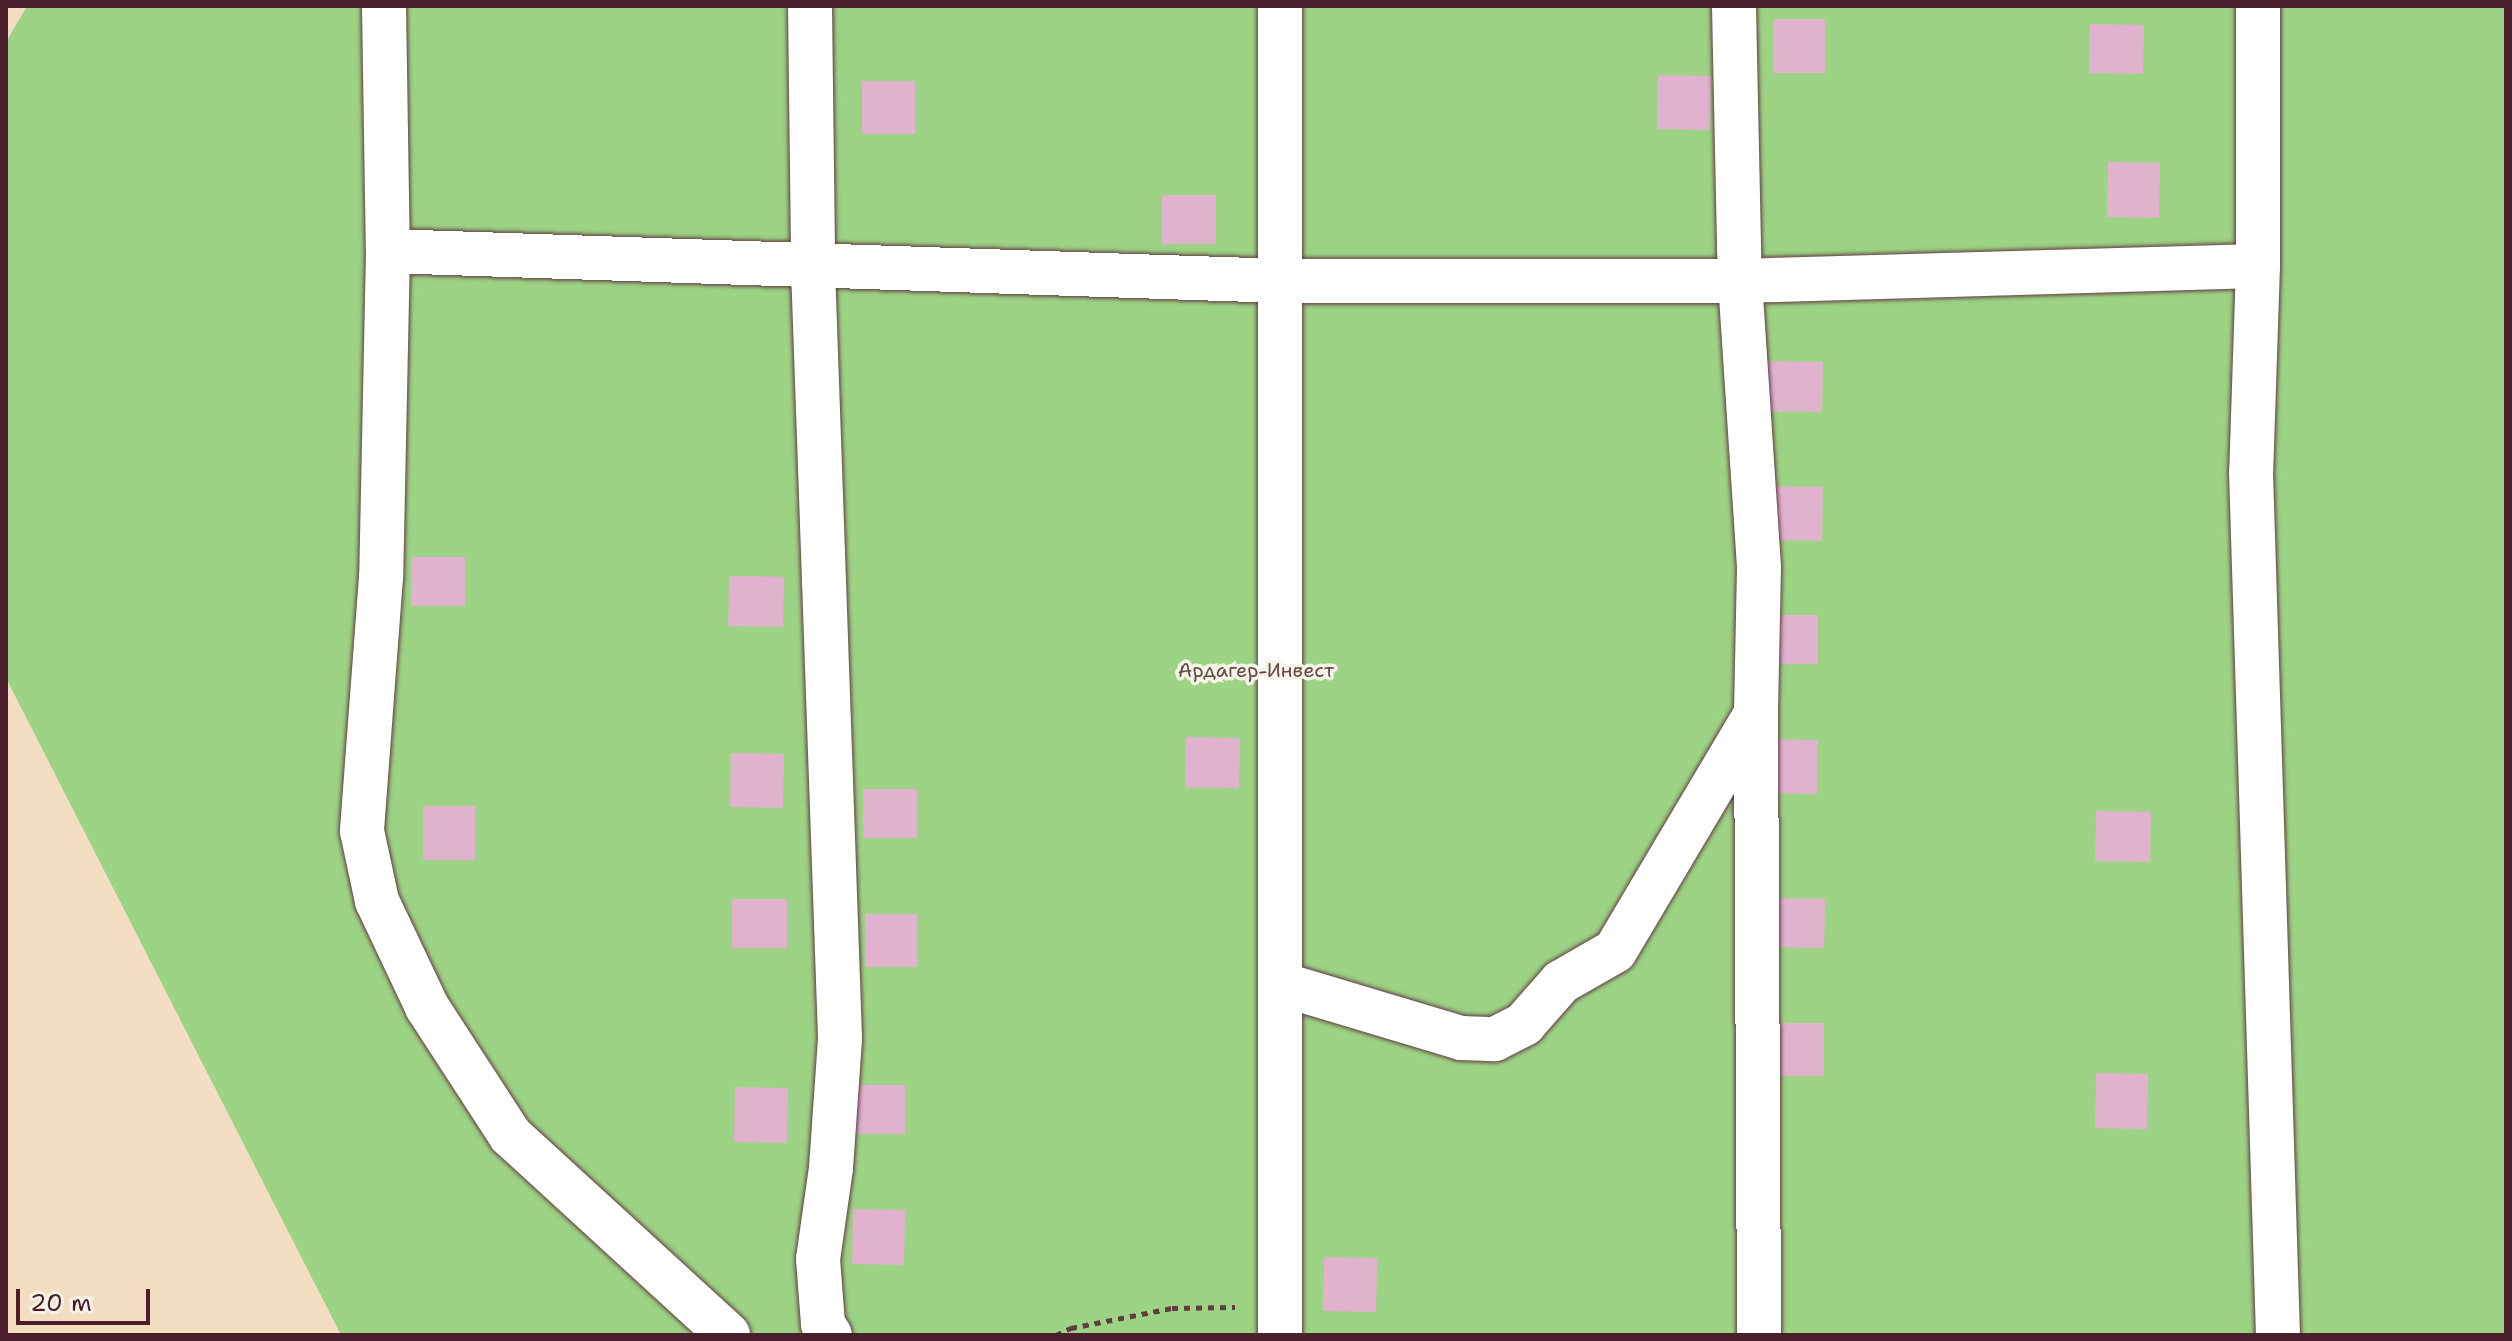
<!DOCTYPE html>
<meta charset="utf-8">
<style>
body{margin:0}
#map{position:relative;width:2512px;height:1341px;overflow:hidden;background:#f3dec1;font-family:"Shantell Sans",sans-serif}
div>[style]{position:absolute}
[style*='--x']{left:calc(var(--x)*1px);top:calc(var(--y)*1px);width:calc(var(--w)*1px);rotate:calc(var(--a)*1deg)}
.green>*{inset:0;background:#9dd385}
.building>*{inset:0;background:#e1b2ce;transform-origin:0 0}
.path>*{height:5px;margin-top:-2.5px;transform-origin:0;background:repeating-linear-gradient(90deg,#633c42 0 6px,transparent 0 12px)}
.roads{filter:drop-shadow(0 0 2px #633c42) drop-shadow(0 0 2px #633c42)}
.street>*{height:44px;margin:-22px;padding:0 22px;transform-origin:22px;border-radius:22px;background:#fff}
span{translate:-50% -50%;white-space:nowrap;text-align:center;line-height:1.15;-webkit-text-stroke:7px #f7f3e8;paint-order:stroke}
.park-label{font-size:20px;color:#5f4c42}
.frame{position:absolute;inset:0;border:8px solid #4a1f2b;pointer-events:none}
.scale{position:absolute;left:16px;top:1289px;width:134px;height:36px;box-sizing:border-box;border:4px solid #4a1f2b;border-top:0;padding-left:10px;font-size:24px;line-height:28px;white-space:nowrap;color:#4a1f2b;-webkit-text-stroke:6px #f7f3e8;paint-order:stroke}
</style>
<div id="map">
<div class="green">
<div style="clip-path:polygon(27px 6px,2506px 6px,2506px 1335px,341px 1335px,7px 680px,6px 42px)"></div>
</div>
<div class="building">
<div style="left:1773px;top:19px;width:52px;height:54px"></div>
<div style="left:2090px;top:24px;width:54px;height:49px;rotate:1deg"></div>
<div style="left:1658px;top:75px;width:53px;height:54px;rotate:1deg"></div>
<div style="left:862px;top:81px;width:53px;height:53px"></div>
<div style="left:2108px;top:162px;width:52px;height:55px;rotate:1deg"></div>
<div style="left:1162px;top:195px;width:54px;height:49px"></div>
<div style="left:1768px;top:361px;width:55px;height:50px;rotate:1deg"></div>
<div style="left:1770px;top:486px;width:53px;height:54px;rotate:1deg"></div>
<div style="left:411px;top:557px;width:54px;height:49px"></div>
<div style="left:729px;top:576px;width:55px;height:50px;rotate:1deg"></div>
<div style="left:1764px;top:615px;width:54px;height:49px"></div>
<div style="left:1186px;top:737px;width:54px;height:50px;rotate:1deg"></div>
<div style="left:1765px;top:739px;width:53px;height:54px;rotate:1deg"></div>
<div style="left:731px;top:753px;width:53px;height:54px;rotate:1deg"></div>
<div style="left:863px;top:789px;width:54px;height:49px"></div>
<div style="left:423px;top:806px;width:52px;height:54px"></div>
<div style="left:2096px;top:811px;width:55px;height:50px;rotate:1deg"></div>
<div style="left:1770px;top:898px;width:55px;height:49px;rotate:1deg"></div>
<div style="left:732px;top:899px;width:55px;height:49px"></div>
<div style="left:865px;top:914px;width:52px;height:53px"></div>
<div style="left:1772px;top:1023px;width:52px;height:53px"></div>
<div style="left:2096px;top:1073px;width:52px;height:55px;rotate:1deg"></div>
<div style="left:851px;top:1085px;width:54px;height:49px"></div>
<div style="left:735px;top:1087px;width:53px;height:55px;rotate:1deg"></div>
<div style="left:853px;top:1209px;width:52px;height:55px;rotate:1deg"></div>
<div style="left:1324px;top:1257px;width:53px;height:54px;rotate:1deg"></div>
</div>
<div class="path">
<div style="--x:1056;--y:1335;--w:17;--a:-25"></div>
<div style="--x:1071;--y:1328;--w:103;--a:-11.2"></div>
<div style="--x:1172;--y:1308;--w:63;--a:-0.9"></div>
</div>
<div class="roads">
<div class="street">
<div style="--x:384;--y:6;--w:245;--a:89.1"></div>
<div style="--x:388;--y:251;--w:326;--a:91.2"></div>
<div style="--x:381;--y:577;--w:255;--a:94.3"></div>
<div style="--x:362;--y:831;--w:72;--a:77.9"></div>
<div style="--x:377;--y:901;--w:117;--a:64.7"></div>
<div style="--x:427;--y:1007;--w:153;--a:57"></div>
<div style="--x:510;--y:1135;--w:296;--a:42.5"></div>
<div style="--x:810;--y:6;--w:262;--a:89.3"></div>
<div style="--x:813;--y:268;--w:771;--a:87.99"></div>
<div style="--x:840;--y:1039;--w:129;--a:94"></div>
<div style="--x:831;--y:1168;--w:92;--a:98.1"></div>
<div style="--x:818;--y:1259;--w:65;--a:85.6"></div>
<div style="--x:823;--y:1324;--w:13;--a:58"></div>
<div style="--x:1280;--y:6;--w:1329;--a:90"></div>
<div style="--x:1734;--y:6;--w:275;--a:88.8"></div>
<div style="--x:1740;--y:281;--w:288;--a:86.2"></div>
<div style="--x:1759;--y:568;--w:146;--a:91.2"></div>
<div style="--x:1756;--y:714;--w:621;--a:89.72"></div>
<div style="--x:2258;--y:6;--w:260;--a:90"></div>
<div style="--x:2258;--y:266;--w:206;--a:91.9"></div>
<div style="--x:2251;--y:472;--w:863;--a:88.21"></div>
<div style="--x:388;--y:251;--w:895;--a:1.92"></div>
<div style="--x:1282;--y:281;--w:458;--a:0"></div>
<div style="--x:1740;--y:281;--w:518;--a:-1.66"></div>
<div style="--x:1281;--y:984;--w:188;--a:16.7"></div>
<div style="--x:1461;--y:1038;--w:34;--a:2"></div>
<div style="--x:1495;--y:1039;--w:33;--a:-27"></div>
<div style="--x:1524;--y:1024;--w:56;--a:-48.6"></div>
<div style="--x:1561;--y:982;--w:62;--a:-29.9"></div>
<div style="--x:1615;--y:951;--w:276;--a:-59.3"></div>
</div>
</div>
<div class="park-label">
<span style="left:1256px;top:670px">Ардагер-Инвест</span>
</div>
<div class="frame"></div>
<div class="scale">20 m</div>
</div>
